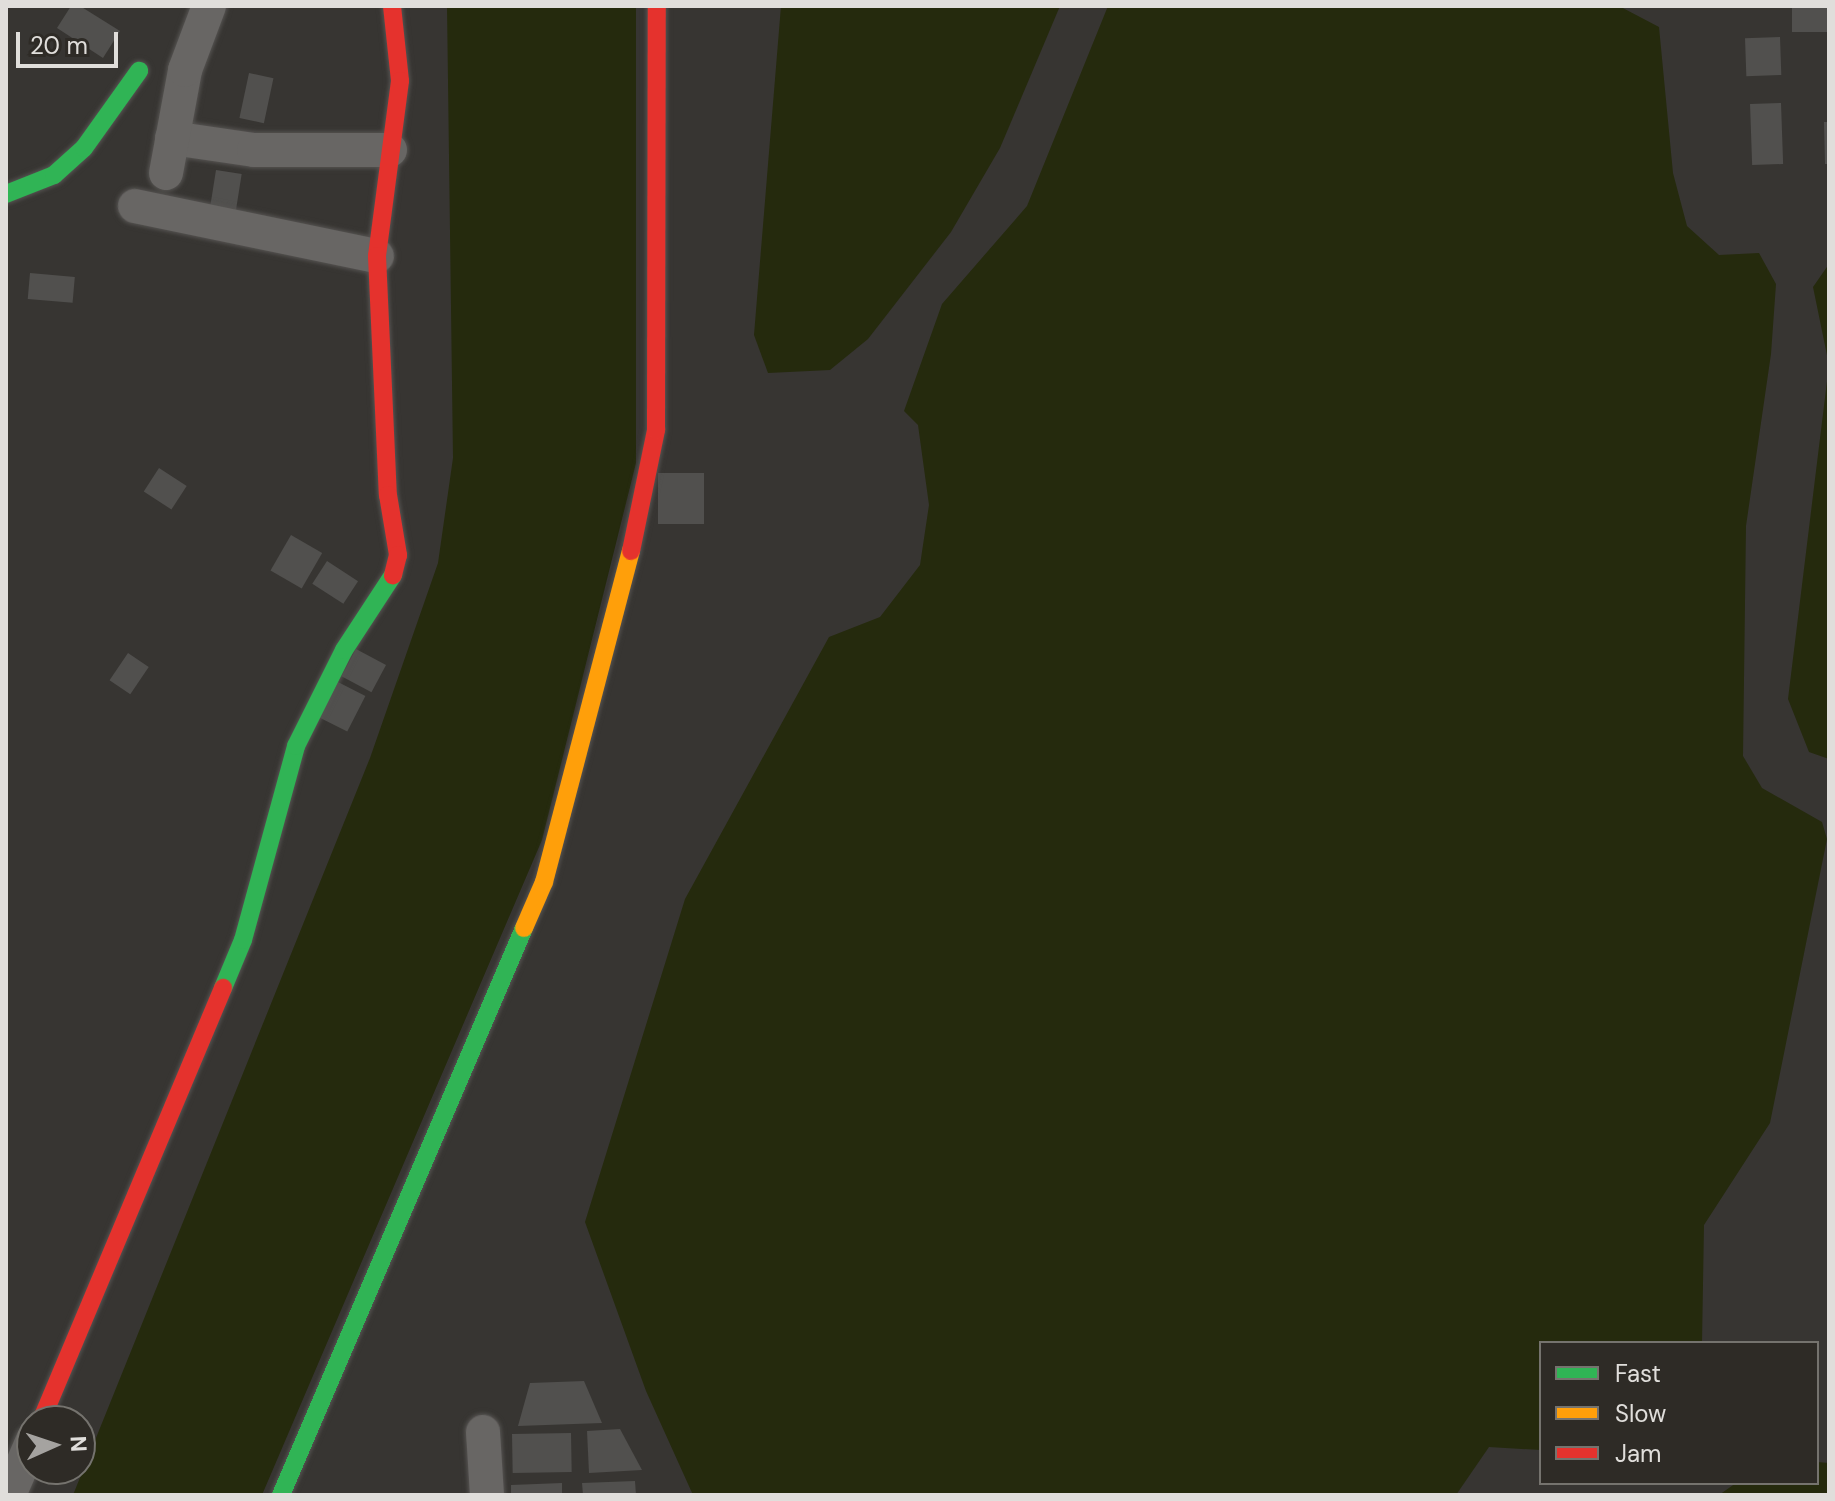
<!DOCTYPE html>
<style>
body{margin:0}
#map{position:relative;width:1835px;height:1501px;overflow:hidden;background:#373532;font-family:"DM Sans",sans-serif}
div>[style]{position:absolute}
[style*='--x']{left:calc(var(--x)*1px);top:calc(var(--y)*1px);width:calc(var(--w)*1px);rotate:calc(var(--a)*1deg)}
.water>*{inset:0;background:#252a0d}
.building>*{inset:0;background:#51504e;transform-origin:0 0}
.roads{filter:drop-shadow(0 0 2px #555351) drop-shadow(0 0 2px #555351)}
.street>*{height:34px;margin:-17px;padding:0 17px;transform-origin:17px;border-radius:17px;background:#686664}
.fast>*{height:18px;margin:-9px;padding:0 9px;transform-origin:9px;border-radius:9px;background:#30b455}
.slow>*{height:18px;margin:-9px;padding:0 9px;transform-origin:9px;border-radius:9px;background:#ff9f0a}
.jam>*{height:18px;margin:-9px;padding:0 9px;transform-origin:9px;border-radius:9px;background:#e5322d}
span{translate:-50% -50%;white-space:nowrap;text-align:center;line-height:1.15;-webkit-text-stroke:6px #2e2b26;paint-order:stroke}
.frame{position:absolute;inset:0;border:8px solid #e0dedb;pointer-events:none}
.legend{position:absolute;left:1539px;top:1341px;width:280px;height:144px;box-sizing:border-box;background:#2e2b26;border:2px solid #75736e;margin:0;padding:10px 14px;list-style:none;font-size:24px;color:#e0dedb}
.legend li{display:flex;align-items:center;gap:16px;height:40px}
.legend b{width:40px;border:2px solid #75736e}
.north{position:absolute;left:16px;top:1405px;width:80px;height:80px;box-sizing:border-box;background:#2e2b26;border:2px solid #75736e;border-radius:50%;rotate:87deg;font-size:22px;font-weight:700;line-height:32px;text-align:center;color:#e0dedb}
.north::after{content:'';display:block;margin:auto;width:28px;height:36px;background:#a5a3a0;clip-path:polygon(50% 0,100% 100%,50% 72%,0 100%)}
.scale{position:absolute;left:16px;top:32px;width:102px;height:36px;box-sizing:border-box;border:4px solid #e0dedb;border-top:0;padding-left:10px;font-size:24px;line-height:28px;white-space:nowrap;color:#e0dedb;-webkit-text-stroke:6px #2e2b26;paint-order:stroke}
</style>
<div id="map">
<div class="water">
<div style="clip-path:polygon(447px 6px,636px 6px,636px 463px,542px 840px,262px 1495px,73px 1495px,370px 758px,438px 563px,453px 458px)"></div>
<div style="clip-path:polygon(781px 6px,1060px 6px,1000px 148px,951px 232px,868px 339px,830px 370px,768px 373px,754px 335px)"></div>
<div style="clip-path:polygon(1108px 6px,1619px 6px,1659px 27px,1673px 173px,1687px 226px,1719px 255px,1759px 253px,1776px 284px,1771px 354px,1746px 526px,1743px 756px,1762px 788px,1822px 822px,1827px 839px,1770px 1123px,1704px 1225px,1702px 1343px,1541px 1343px,1541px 1450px,1489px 1447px,1456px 1495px,693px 1495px,646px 1391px,585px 1222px,685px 899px,829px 637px,880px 617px,920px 565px,929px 505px,918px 425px,904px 411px,942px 304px,1027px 206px)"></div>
<div style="clip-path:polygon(1829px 264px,1829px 759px,1809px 752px,1788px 699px,1829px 365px,1813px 287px)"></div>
<div style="clip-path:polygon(1817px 1462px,1829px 1463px,1829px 1495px,1719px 1495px,1736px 1483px,1817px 1483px)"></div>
</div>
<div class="building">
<div style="clip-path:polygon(71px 6px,80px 6px,120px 31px,103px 58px,57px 28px)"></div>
<div style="left:1792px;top:6px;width:35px;height:26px"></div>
<div style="left:1780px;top:37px;width:38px;height:35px;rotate:88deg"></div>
<div style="left:249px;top:73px;width:25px;height:46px;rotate:12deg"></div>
<div style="left:1781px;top:103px;width:61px;height:31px;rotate:88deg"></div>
<div style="clip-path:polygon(1824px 122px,1829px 122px,1829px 164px,1825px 164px)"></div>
<div style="left:216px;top:170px;width:26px;height:39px;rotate:9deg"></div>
<div style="left:30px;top:273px;width:45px;height:26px;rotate:5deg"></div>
<div style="left:159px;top:468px;width:33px;height:28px;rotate:33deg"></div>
<div style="left:704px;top:473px;width:51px;height:46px;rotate:90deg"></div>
<div style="left:291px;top:535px;width:36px;height:41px;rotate:30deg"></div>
<div style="left:327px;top:561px;width:37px;height:27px;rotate:33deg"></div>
<div style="left:356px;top:649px;width:34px;height:31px;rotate:28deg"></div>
<div style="left:128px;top:653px;width:25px;height:33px;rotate:34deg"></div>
<div style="left:336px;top:681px;width:33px;height:40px;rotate:27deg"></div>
<div style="clip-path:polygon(584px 1381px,602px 1423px,518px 1426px,530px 1383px)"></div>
<div style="clip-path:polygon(620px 1429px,642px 1470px,589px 1473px,587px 1431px)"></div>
<div style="left:571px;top:1433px;width:39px;height:59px;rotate:89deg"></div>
<div style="clip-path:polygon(635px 1481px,636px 1495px,583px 1495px,582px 1483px)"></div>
<div style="clip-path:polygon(562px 1483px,562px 1495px,511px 1495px,511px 1485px)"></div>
</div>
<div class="roads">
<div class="street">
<div style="--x:172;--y:138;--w:83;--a:8.3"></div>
<div style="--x:254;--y:150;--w:136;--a:0"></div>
<div style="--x:166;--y:173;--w:105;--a:-79.5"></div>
<div style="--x:185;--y:70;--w:68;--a:-69.4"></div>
<div style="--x:135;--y:206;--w:247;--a:11.7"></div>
<div style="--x:483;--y:1432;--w:63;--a:86.4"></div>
<div style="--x:9;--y:1495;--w:58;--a:-66.5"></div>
</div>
<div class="fast">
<div style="--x:6;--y:194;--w:52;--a:-21.6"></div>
<div style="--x:54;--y:175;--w:40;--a:-42"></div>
<div style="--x:84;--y:148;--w:95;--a:-54.5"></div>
<div style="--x:223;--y:988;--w:52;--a:-67.4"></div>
<div style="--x:243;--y:940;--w:201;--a:-74.7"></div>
<div style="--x:296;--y:746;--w:107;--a:-63.4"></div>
<div style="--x:344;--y:650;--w:90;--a:-56.8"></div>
<div style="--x:281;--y:1495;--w:617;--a:-66.8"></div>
</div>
<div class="slow">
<div style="--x:524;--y:928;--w:50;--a:-66.5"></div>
<div style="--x:544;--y:882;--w:342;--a:-75.3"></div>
</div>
<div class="jam">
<div style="--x:392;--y:6;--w:75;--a:83.9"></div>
<div style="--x:400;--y:81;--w:177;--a:97.5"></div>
<div style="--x:377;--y:256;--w:239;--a:87.4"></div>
<div style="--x:388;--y:495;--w:61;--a:80.5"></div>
<div style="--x:398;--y:555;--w:21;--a:104"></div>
<div style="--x:631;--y:551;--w:124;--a:-78.3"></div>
<div style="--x:656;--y:430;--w:424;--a:-89.9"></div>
<div style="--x:41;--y:1421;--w:470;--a:-67.2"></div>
</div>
</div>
<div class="frame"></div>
<ul class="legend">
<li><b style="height:10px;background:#30b455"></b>Fast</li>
<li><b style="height:10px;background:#ff9f0a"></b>Slow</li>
<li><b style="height:10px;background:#e5322d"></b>Jam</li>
</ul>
<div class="north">N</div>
<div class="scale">20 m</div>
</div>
